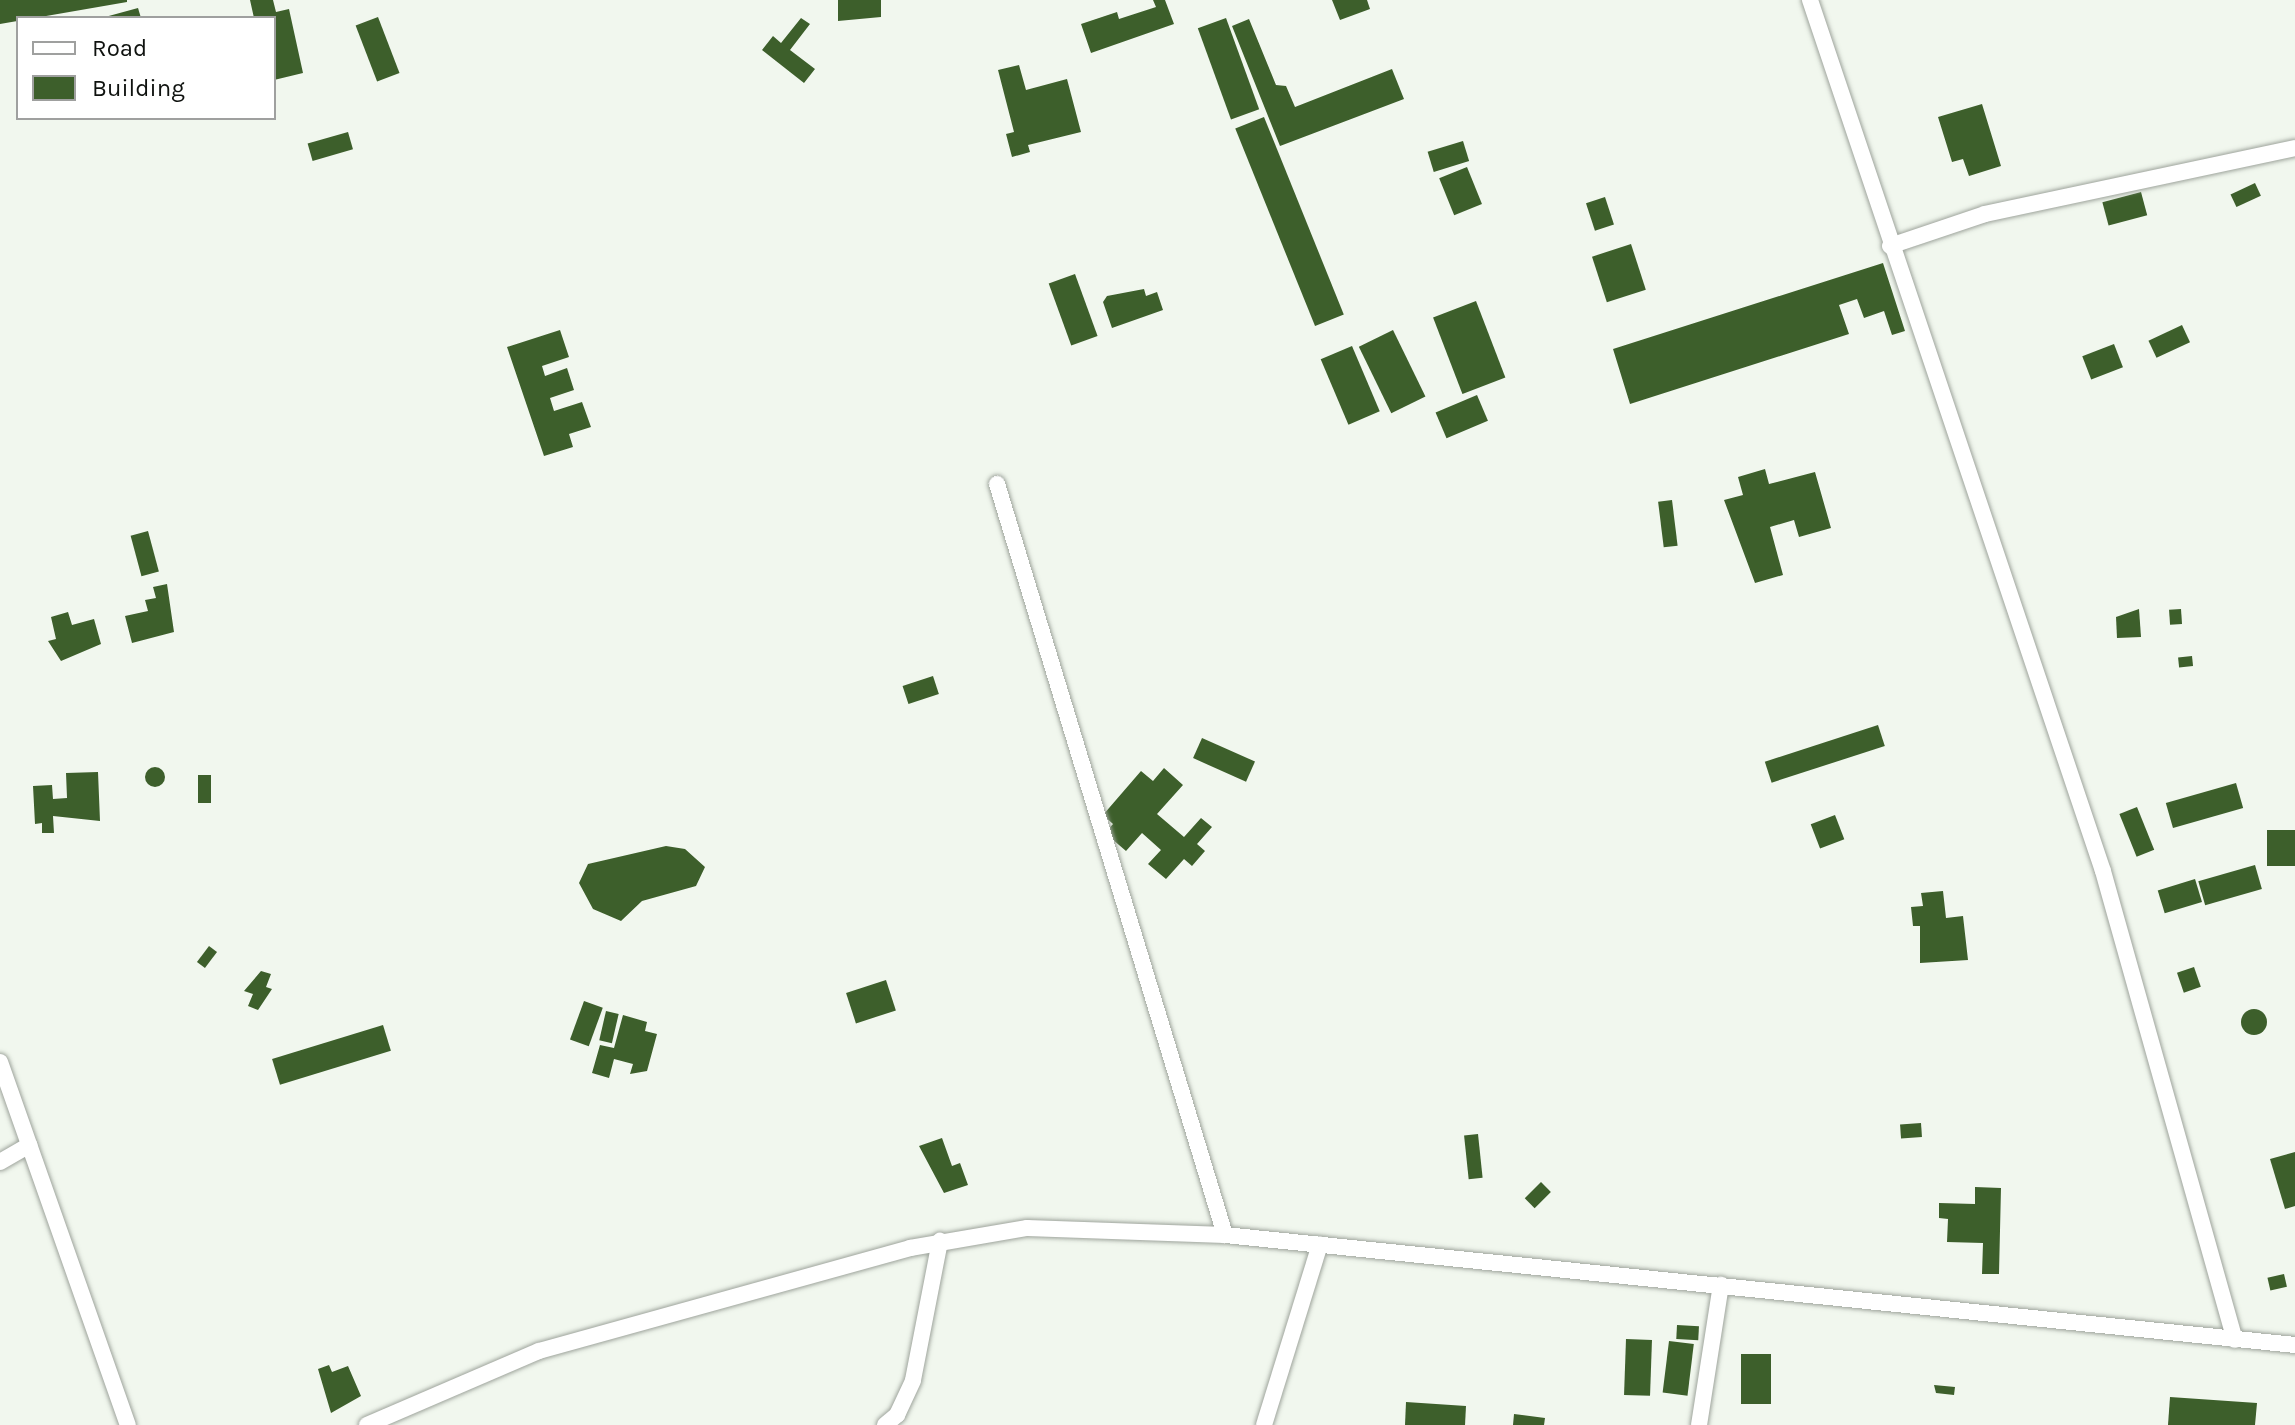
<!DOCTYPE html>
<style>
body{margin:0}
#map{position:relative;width:2295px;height:1425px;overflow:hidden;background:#f1f7ee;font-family:Karla,sans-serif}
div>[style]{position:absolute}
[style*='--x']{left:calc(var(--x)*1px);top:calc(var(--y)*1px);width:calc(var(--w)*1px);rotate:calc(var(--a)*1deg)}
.building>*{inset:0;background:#3d5f2b;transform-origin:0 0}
.round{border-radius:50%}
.roads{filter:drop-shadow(0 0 2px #9ea49c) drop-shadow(0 0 2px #9ea49c)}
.street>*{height:16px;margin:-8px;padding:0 8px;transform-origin:8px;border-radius:8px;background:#fff}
span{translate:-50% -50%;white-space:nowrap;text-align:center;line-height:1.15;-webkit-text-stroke:8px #fff;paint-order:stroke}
.legend{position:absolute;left:16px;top:16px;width:260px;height:104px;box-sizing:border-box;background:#fff;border:2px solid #9fa09f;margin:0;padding:10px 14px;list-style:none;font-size:24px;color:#0f120f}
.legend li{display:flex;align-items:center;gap:16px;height:40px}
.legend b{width:40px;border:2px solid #9fa09f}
</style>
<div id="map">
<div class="building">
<div style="clip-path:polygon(0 0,127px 0,127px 2px,0 24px)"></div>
<div style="clip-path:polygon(250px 0,273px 0,276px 12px,289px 9px,303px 73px,274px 80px,274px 18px,254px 18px)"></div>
<div style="clip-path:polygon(838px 0,881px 0,881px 17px,838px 21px)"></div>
<div style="clip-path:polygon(1153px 0,1165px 0,1174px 24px,1091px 53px,1081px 24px,1117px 12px,1119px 19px,1156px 7px)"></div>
<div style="clip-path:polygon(1332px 0,1367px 0,1370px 9px,1340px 20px)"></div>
<div style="clip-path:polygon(138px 8px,141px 18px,105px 18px,105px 17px)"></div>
<div style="left:378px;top:17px;width:60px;height:24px;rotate:69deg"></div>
<div style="clip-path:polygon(801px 18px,810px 24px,790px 50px,815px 69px,804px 83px,762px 50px,773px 36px,781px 43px)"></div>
<div style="left:1226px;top:18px;width:97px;height:30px;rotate:70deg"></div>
<div style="clip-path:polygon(1249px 19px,1276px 85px,1286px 86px,1295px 107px,1392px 69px,1404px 99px,1280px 146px,1232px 26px)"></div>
<div style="clip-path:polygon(1019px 65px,1026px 90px,1067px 79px,1081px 132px,1028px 145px,1030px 152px,1012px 157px,1006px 134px,1014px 132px,998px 70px)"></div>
<div style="clip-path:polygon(1982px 104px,2001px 166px,1969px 176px,1963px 159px,1952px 162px,1938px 117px)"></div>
<div style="left:1264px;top:117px;width:213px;height:31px;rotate:68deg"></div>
<div style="left:348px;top:132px;width:18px;height:42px;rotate:74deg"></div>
<div style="left:1463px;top:141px;width:21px;height:37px;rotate:73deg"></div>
<div style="left:1467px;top:167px;width:40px;height:30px;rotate:68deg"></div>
<div style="left:2255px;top:183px;width:14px;height:27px;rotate:65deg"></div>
<div style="left:2141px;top:192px;width:24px;height:40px;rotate:75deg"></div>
<div style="left:1605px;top:197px;width:29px;height:20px;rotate:72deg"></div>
<div style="left:1631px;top:244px;width:48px;height:41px;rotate:72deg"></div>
<div style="clip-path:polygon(1883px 263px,1905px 331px,1892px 335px,1884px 311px,1864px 318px,1857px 299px,1839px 305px,1849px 334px,1630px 404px,1613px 349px)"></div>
<div style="left:1075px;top:274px;width:66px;height:28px;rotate:70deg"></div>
<div style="clip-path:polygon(1144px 289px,1146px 296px,1157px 292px,1163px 310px,1112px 328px,1103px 302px,1107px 296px)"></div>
<div style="left:1476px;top:301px;width:82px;height:46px;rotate:69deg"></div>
<div style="left:2182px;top:325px;width:19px;height:37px;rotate:65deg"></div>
<div style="clip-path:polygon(560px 330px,569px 357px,542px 366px,545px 376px,567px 368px,574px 390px,550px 398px,554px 411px,582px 402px,591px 427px,569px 434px,573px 447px,544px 456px,507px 347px)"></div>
<div style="left:1393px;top:330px;width:74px;height:38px;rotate:64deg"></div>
<div style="left:2114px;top:344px;width:25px;height:34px;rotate:69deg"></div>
<div style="left:1352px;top:346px;width:71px;height:34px;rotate:67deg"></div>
<div style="left:1477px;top:395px;width:28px;height:45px;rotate:67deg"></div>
<div style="clip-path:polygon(1765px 469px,1769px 484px,1815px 472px,1831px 528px,1799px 537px,1794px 520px,1770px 527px,1783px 575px,1755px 583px,1724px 500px,1743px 495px,1738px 477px)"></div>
<div style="left:1672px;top:500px;width:46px;height:14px;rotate:83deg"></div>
<div style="left:148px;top:531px;width:42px;height:18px;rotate:75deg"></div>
<div style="clip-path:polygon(167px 584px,174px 632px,132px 643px,125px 616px,148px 611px,145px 600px,156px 598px,153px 587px)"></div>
<div style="clip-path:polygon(2139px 609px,2141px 637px,2117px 638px,2116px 617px)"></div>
<div style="left:2181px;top:609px;width:15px;height:12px;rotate:86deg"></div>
<div style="clip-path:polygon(68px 612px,72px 625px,94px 619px,101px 644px,61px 661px,48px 641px,56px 639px,51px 617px)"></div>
<div style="left:2192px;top:656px;width:10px;height:14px;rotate:84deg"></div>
<div style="left:933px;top:676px;width:19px;height:32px;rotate:72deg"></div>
<div style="left:1878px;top:725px;width:22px;height:119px;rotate:72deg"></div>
<div style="left:1202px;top:738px;width:58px;height:22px;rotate:24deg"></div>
<div class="round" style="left:145px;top:767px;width:20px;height:20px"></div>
<div style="clip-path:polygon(1164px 768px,1183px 785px,1157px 814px,1184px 837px,1201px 818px,1212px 827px,1197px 844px,1205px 851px,1192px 866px,1184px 859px,1166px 879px,1148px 864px,1161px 850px,1142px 833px,1126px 851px,1105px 833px,1113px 824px,1103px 815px,1141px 771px,1153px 781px)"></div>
<div style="clip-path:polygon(98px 772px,100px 821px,53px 816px,54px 833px,42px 833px,42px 823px,35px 824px,33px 786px,52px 785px,53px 799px,67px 798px,66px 773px)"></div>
<div style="left:198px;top:775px;width:13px;height:28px"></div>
<div style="left:2236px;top:783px;width:26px;height:73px;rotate:74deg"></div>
<div style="left:2137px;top:807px;width:46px;height:19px;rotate:68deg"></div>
<div style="left:1835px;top:815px;width:26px;height:26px;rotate:69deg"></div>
<div style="left:2295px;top:830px;width:36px;height:28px;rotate:90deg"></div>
<div style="clip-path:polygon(666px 846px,685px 849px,705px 867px,696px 886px,642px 901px,621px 921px,593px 909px,579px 883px,588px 864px)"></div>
<div style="left:2255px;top:865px;width:25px;height:59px;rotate:74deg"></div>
<div style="left:2195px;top:879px;width:24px;height:39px;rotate:73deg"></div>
<div style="clip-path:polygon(1943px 891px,1946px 918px,1963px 916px,1968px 960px,1920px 963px,1920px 926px,1913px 926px,1911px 907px,1923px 906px,1921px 893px)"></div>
<div style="left:209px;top:946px;width:10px;height:20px;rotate:37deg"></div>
<div style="left:2194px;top:967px;width:21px;height:18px;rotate:71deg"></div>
<div style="clip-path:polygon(261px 971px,271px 974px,266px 987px,272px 989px,258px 1010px,248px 1006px,253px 994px,244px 991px)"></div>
<div style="left:886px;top:980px;width:32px;height:42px;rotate:72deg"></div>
<div style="left:584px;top:1001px;width:20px;height:41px;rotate:20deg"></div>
<div class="round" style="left:2241px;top:1009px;width:26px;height:26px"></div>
<div style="left:606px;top:1011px;width:13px;height:30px;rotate:13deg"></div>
<div style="clip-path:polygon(623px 1015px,647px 1022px,645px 1031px,657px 1034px,647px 1071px,630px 1074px,633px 1064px,614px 1059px,609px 1078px,592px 1073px,600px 1045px,614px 1048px)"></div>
<div style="left:383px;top:1025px;width:27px;height:116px;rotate:73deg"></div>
<div style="left:1921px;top:1123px;width:14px;height:21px;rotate:86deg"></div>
<div style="left:1478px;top:1134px;width:44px;height:14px;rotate:84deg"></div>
<div style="clip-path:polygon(942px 1138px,952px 1166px,960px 1163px,968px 1185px,944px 1193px,919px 1146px)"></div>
<div style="clip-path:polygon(2295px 1152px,2295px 1206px,2285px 1209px,2270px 1159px)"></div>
<div style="left:1541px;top:1182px;width:14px;height:23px;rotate:45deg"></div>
<div style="clip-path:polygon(1975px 1187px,2001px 1188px,1999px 1274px,1982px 1274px,1983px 1243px,1947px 1242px,1948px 1219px,1939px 1218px,1939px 1203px,1975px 1204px)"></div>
<div style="left:2284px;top:1274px;width:13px;height:17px;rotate:77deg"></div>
<div style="left:1677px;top:1325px;width:22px;height:14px;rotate:3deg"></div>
<div style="left:1626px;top:1339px;width:26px;height:56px;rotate:2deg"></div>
<div style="left:1669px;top:1341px;width:25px;height:52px;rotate:7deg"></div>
<div style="left:1741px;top:1354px;width:30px;height:50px"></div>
<div style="clip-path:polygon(329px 1365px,332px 1372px,348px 1366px,361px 1396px,331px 1413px,318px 1369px)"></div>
<div style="clip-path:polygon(1934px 1385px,1955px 1387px,1954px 1395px,1936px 1393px)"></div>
<div style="clip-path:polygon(2170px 1397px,2257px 1403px,2255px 1425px,2168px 1425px)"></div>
<div style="clip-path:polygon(1406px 1402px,1466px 1406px,1465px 1425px,1405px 1425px)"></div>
<div style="clip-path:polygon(1514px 1414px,1545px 1418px,1544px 1425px,1513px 1425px)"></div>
</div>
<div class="roads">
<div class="street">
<div style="--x:1810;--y:0;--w:919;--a:71.41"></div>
<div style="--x:2103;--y:871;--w:487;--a:74.3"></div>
<div style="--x:1890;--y:246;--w:100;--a:-18.6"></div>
<div style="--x:1985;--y:214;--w:317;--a:-12"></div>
<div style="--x:997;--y:484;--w:785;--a:73.11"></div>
<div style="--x:0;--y:1062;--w:385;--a:70.6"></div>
<div style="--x:0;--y:1162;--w:34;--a:-30"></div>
<div style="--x:367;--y:1425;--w:187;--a:-23.3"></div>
<div style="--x:539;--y:1351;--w:385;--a:-15.5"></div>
<div style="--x:910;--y:1248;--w:119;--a:-9.7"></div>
<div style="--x:1027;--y:1228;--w:198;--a:2"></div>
<div style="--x:1225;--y:1235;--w:1076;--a:5.87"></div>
<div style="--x:885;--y:1425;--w:16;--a:-40"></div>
<div style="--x:897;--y:1415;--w:38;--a:-65"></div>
<div style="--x:913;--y:1380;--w:142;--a:-79"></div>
<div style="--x:1264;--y:1425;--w:189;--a:-72.8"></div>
<div style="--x:1699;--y:1425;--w:142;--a:-81.1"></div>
</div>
</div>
<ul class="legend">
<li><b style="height:10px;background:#fff"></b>Road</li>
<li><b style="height:22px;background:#3d5f2b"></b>Building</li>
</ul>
</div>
